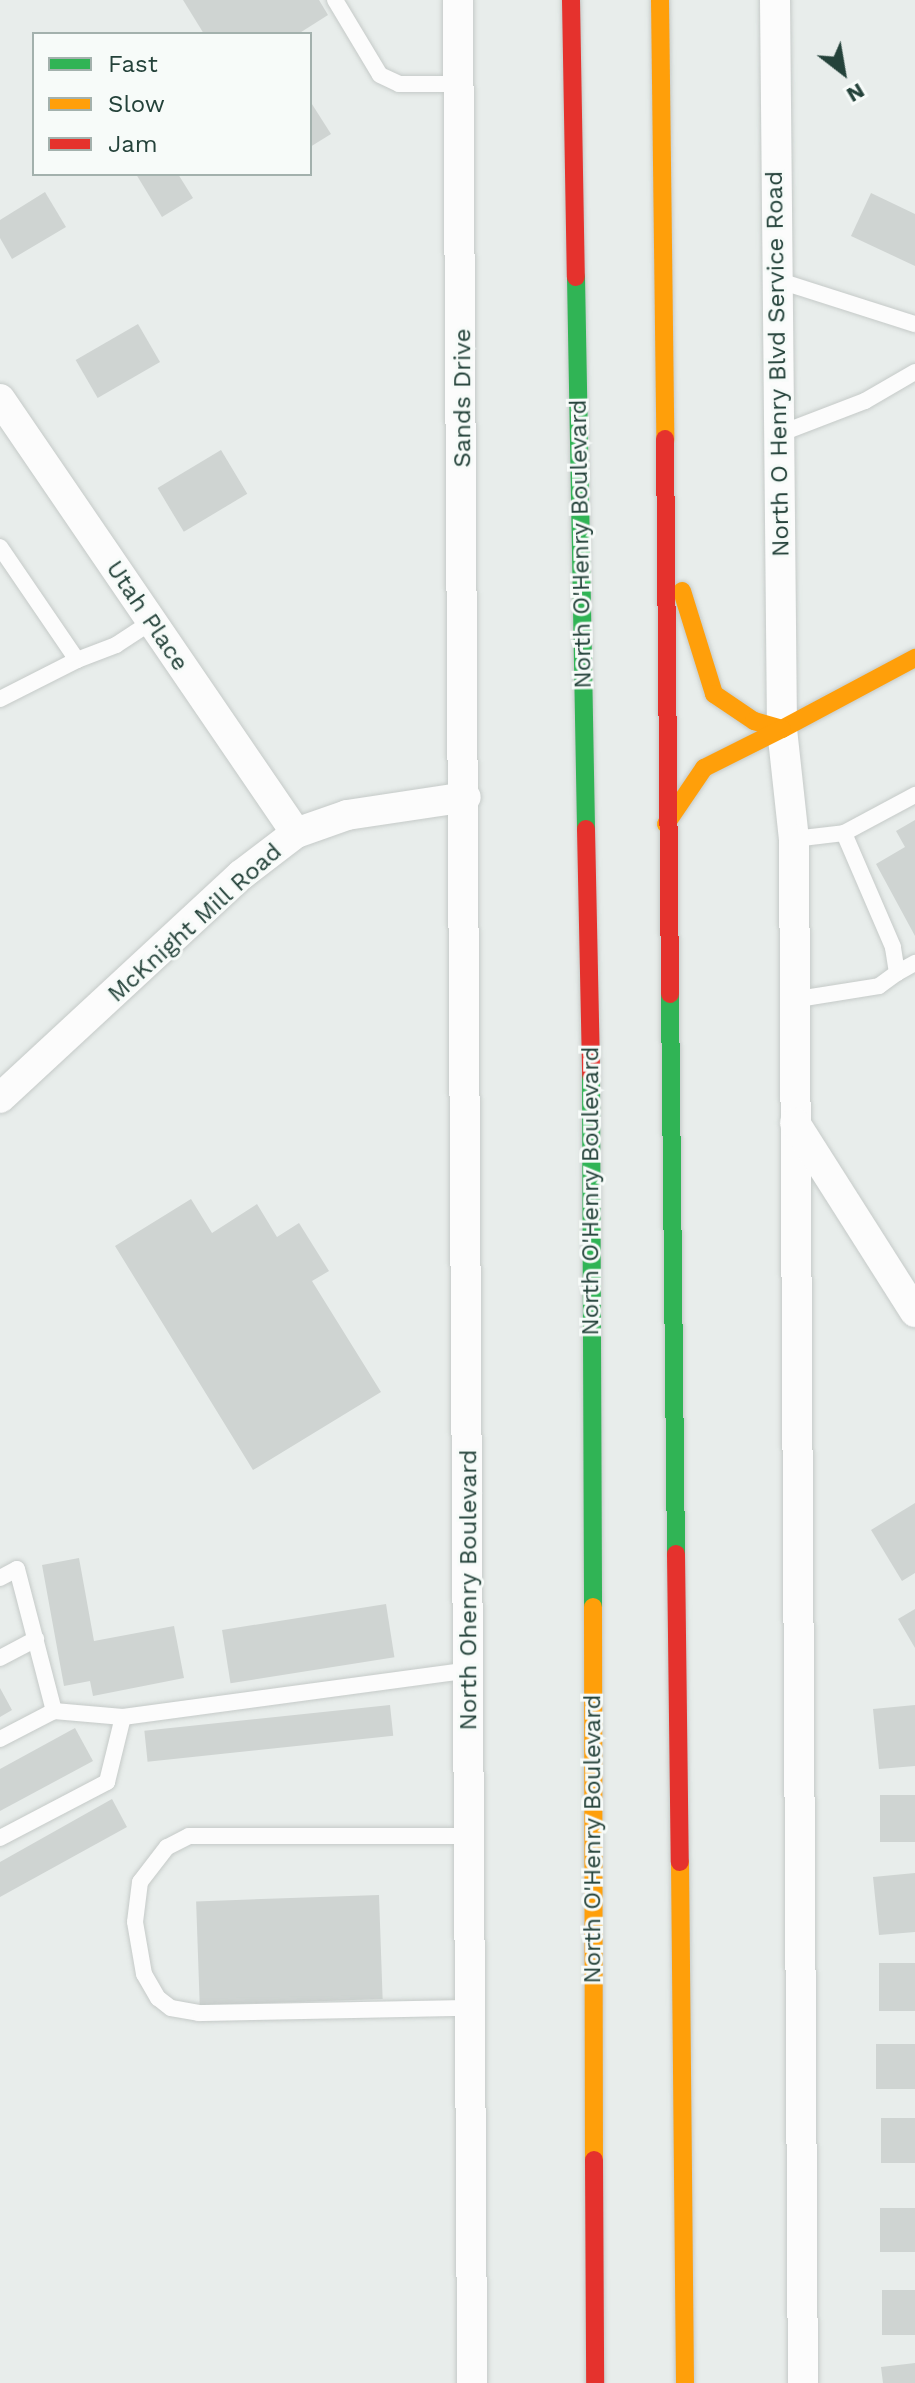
<!DOCTYPE html>
<style>
body{margin:0}
#map{position:relative;width:915px;height:2383px;overflow:hidden;background:#e8edeb;font-family:"Work Sans",sans-serif}
div>[style]{position:absolute}
[style*='--x']{left:calc(var(--x)*1px);top:calc(var(--y)*1px);width:calc(var(--w)*1px);rotate:calc(var(--a)*1deg)}
.building>*{inset:0;background:#cfd4d2;transform-origin:0 0}
.roads{filter:drop-shadow(0 0 2px #c5cac8) drop-shadow(0 0 2px #c5cac8)}
.lane>*{height:16px;margin:-8px;padding:0 8px;transform-origin:8px;border-radius:8px;background:#fcfcfc}
.street>*{height:30px;margin:-15px;padding:0 15px;transform-origin:15px;border-radius:15px;background:#fcfcfc}
.fast>*{height:18px;margin:-9px;padding:0 9px;transform-origin:9px;border-radius:9px;background:#30b455}
.slow>*{height:18px;margin:-9px;padding:0 9px;transform-origin:9px;border-radius:9px;background:#ff9f0a}
.jam>*{height:18px;margin:-9px;padding:0 9px;transform-origin:9px;border-radius:9px;background:#e5322d}
span{translate:-50% -50%;white-space:nowrap;text-align:center;line-height:1.15;-webkit-text-stroke:6px #f7fbf9;paint-order:stroke}
.street-label{font-size:24px;color:#24423a}
.legend{position:absolute;left:32px;top:32px;width:280px;height:144px;box-sizing:border-box;background:#f7fbf9;border:2px solid #a3b1ad;margin:0;padding:10px 14px;list-style:none;font-size:24px;color:#24423a}
.legend li{display:flex;align-items:center;gap:16px;height:40px}
.legend b{width:40px;border:2px solid #a3b1ad}
.north{position:absolute;left:803px;top:32px;width:80px;height:80px;-webkit-text-stroke:6px #f7fbf9;paint-order:stroke;rotate:149deg;font-size:22px;font-weight:700;line-height:32px;text-align:center;color:#24423a}
.north::after{content:'';display:block;margin:auto;width:28px;height:36px;background:#24423a;clip-path:polygon(50% 0,100% 100%,50% 72%,0 100%)}
</style>
<div id="map">
<div class="building">
<div style="clip-path:polygon(183px 0,319px 0,328px 15px,298px 34px,204px 34px)"></div>
<div style="clip-path:polygon(310px 101px,331px 134px,310px 147px)"></div>
<div style="clip-path:polygon(136px 174px,178px 174px,193px 198px,162px 217px)"></div>
<div style="clip-path:polygon(45px 192px,66px 227px,12px 259px,0 238px,0 220px)"></div>
<div style="clip-path:polygon(871px 193px,915px 214px,915px 266px,851px 236px)"></div>
<div style="left:138px;top:324px;width:44px;height:72px;rotate:60deg"></div>
<div style="left:221px;top:450px;width:51px;height:74px;rotate:59deg"></div>
<div style="clip-path:polygon(915px 820px,915px 936px,876px 864px,905px 847px,896px 831px)"></div>
<div style="clip-path:polygon(191px 1199px,212px 1233px,257px 1204px,277px 1237px,299px 1223px,329px 1271px,312px 1281px,381px 1392px,253px 1470px,115px 1246px)"></div>
<div style="clip-path:polygon(915px 1503px,915px 1573px,902px 1581px,871px 1530px)"></div>
<div style="clip-path:polygon(79px 1558px,94px 1641px,174px 1626px,184px 1678px,93px 1696px,90px 1681px,64px 1686px,42px 1565px)"></div>
<div style="left:386px;top:1604px;width:54px;height:166px;rotate:81deg"></div>
<div style="clip-path:polygon(915px 1609px,915px 1648px,898px 1619px)"></div>
<div style="clip-path:polygon(0 1688px,12px 1710px,0 1717px)"></div>
<div style="left:390px;top:1705px;width:31px;height:247px;rotate:84deg"></div>
<div style="clip-path:polygon(915px 1705px,915px 1766px,879px 1769px,873px 1709px)"></div>
<div style="clip-path:polygon(75px 1728px,93px 1761px,0 1811px,0 1769px)"></div>
<div style="left:915px;top:1795px;width:47px;height:35px;rotate:90deg"></div>
<div style="clip-path:polygon(112px 1799px,127px 1827px,0 1897px,0 1862px)"></div>
<div style="clip-path:polygon(915px 1873px,915px 1932px,879px 1935px,873px 1877px)"></div>
<div style="left:379px;top:1895px;width:104px;height:183px;rotate:88deg"></div>
<div style="left:879px;top:1963px;width:36px;height:48px"></div>
<div style="left:915px;top:2044px;width:45px;height:39px;rotate:90deg"></div>
<div style="left:915px;top:2118px;width:45px;height:34px;rotate:90deg"></div>
<div style="left:915px;top:2208px;width:44px;height:35px;rotate:90deg"></div>
<div style="left:915px;top:2290px;width:45px;height:33px;rotate:90deg"></div>
<div style="clip-path:polygon(915px 2363px,915px 2383px,883px 2383px,881px 2367px)"></div>
</div>
<div class="roads">
<div class="lane">
<div style="--x:335;--y:0;--w:87;--a:59"></div>
<div style="--x:380;--y:75;--w:21;--a:25"></div>
<div style="--x:399;--y:84;--w:61;--a:0"></div>
<div style="--x:777;--y:280;--w:145;--a:17.7"></div>
<div style="--x:779;--y:434;--w:92;--a:-21"></div>
<div style="--x:865;--y:401;--w:58;--a:-30.1"></div>
<div style="--x:0;--y:547;--w:137;--a:55.7"></div>
<div style="--x:77;--y:660;--w:86;--a:153.1"></div>
<div style="--x:77;--y:660;--w:42;--a:-21"></div>
<div style="--x:116;--y:645;--w:42;--a:-33.3"></div>
<div style="--x:794;--y:839;--w:50;--a:-6.8"></div>
<div style="--x:844;--y:833;--w:81;--a:-28.2"></div>
<div style="--x:897;--y:973;--w:21;--a:-29"></div>
<div style="--x:792;--y:1000;--w:88;--a:-9.1"></div>
<div style="--x:879;--y:986;--w:22;--a:-36"></div>
<div style="--x:897;--y:973;--w:26;--a:-99"></div>
<div style="--x:893;--y:947;--w:124;--a:-113.3"></div>
<div style="--x:0;--y:1578;--w:19;--a:-28"></div>
<div style="--x:17;--y:1569;--w:147;--a:75.4"></div>
<div style="--x:0;--y:1658;--w:41;--a:-27.8"></div>
<div style="--x:0;--y:1739;--w:61;--a:-27.4"></div>
<div style="--x:54;--y:1711;--w:69;--a:5"></div>
<div style="--x:123;--y:1717;--w:349;--a:-7.7"></div>
<div style="--x:470;--y:1836;--w:281;--a:180"></div>
<div style="--x:189;--y:1836;--w:25;--a:153"></div>
<div style="--x:167;--y:1847;--w:44;--a:127.6"></div>
<div style="--x:140;--y:1882;--w:40;--a:97.1"></div>
<div style="--x:135;--y:1922;--w:53;--a:80.2"></div>
<div style="--x:144;--y:1974;--w:28;--a:60"></div>
<div style="--x:158;--y:1998;--w:16;--a:38"></div>
<div style="--x:171;--y:2008;--w:28;--a:10"></div>
<div style="--x:199;--y:2013;--w:272;--a:-1.1"></div>
<div style="--x:0;--y:1838;--w:121;--a:-27.6"></div>
<div style="--x:107;--y:1782;--w:67;--a:-76.2"></div>
</div>
<div class="street">
<div style="--x:458;--y:0;--w:2383;--a:89.66"></div>
<div style="--x:775;--y:0;--w:729;--a:89.45"></div>
<div style="--x:782;--y:729;--w:111;--a:83.8"></div>
<div style="--x:794;--y:839;--w:1544;--a:89.67"></div>
<div style="--x:0;--y:399;--w:525;--a:55.7"></div>
<div style="--x:0;--y:1098;--w:328;--a:-42.8"></div>
<div style="--x:241;--y:875;--w:69;--a:-37.4"></div>
<div style="--x:296;--y:833;--w:54;--a:-19.4"></div>
<div style="--x:347;--y:815;--w:120;--a:-8.6"></div>
<div style="--x:795;--y:1123;--w:224;--a:57.6"></div>
</div>
<div class="fast">
<div style="--x:576;--y:277;--w:552;--a:88.96"></div>
<div style="--x:670;--y:994;--w:560;--a:89.39"></div>
<div style="--x:591;--y:1075;--w:532;--a:89.78"></div>
</div>
<div class="slow">
<div style="--x:660;--y:0;--w:439;--a:89.3"></div>
<div style="--x:682;--y:591;--w:108;--a:72.7"></div>
<div style="--x:714;--y:694;--w:48;--a:34"></div>
<div style="--x:754;--y:721;--w:29;--a:16"></div>
<div style="--x:782;--y:729;--w:151;--a:-28.1"></div>
<div style="--x:666;--y:824;--w:68;--a:-55.8"></div>
<div style="--x:704;--y:768;--w:87;--a:-26.6"></div>
<div style="--x:593;--y:1607;--w:553;--a:89.9"></div>
<div style="--x:680;--y:1862;--w:521;--a:89.45"></div>
</div>
<div class="jam">
<div style="--x:571;--y:0;--w:277;--a:89"></div>
<div style="--x:665;--y:439;--w:555;--a:89.48"></div>
<div style="--x:586;--y:829;--w:246;--a:88.8"></div>
<div style="--x:676;--y:1554;--w:308;--a:89.3"></div>
<div style="--x:594;--y:2160;--w:223;--a:89.7"></div>
</div>
</div>
<div class="street-label">
<span style="left:778px;top:364px;rotate:-91deg">North O Henry Blvd Service Road</span>
<span style="left:463px;top:398px;rotate:-90deg">Sands Drive</span>
<span style="left:581px;top:544px;rotate:-91deg">North O'Henry Boulevard</span>
<span style="left:147px;top:616px;rotate:56deg">Utah Place</span>
<span style="left:195px;top:923px;rotate:-42deg">McKnight Mill Road</span>
<span style="left:591px;top:1191px;rotate:-90deg">North O'Henry Boulevard</span>
<span style="left:469px;top:1590px;rotate:-90deg">North Ohenry Boulevard</span>
<span style="left:593px;top:1839px;rotate:-90deg">North O'Henry Boulevard</span>
</div>
<ul class="legend">
<li><b style="height:10px;background:#30b455"></b>Fast</li>
<li><b style="height:10px;background:#ff9f0a"></b>Slow</li>
<li><b style="height:10px;background:#e5322d"></b>Jam</li>
</ul>
<div class="north">N</div>
</div>
